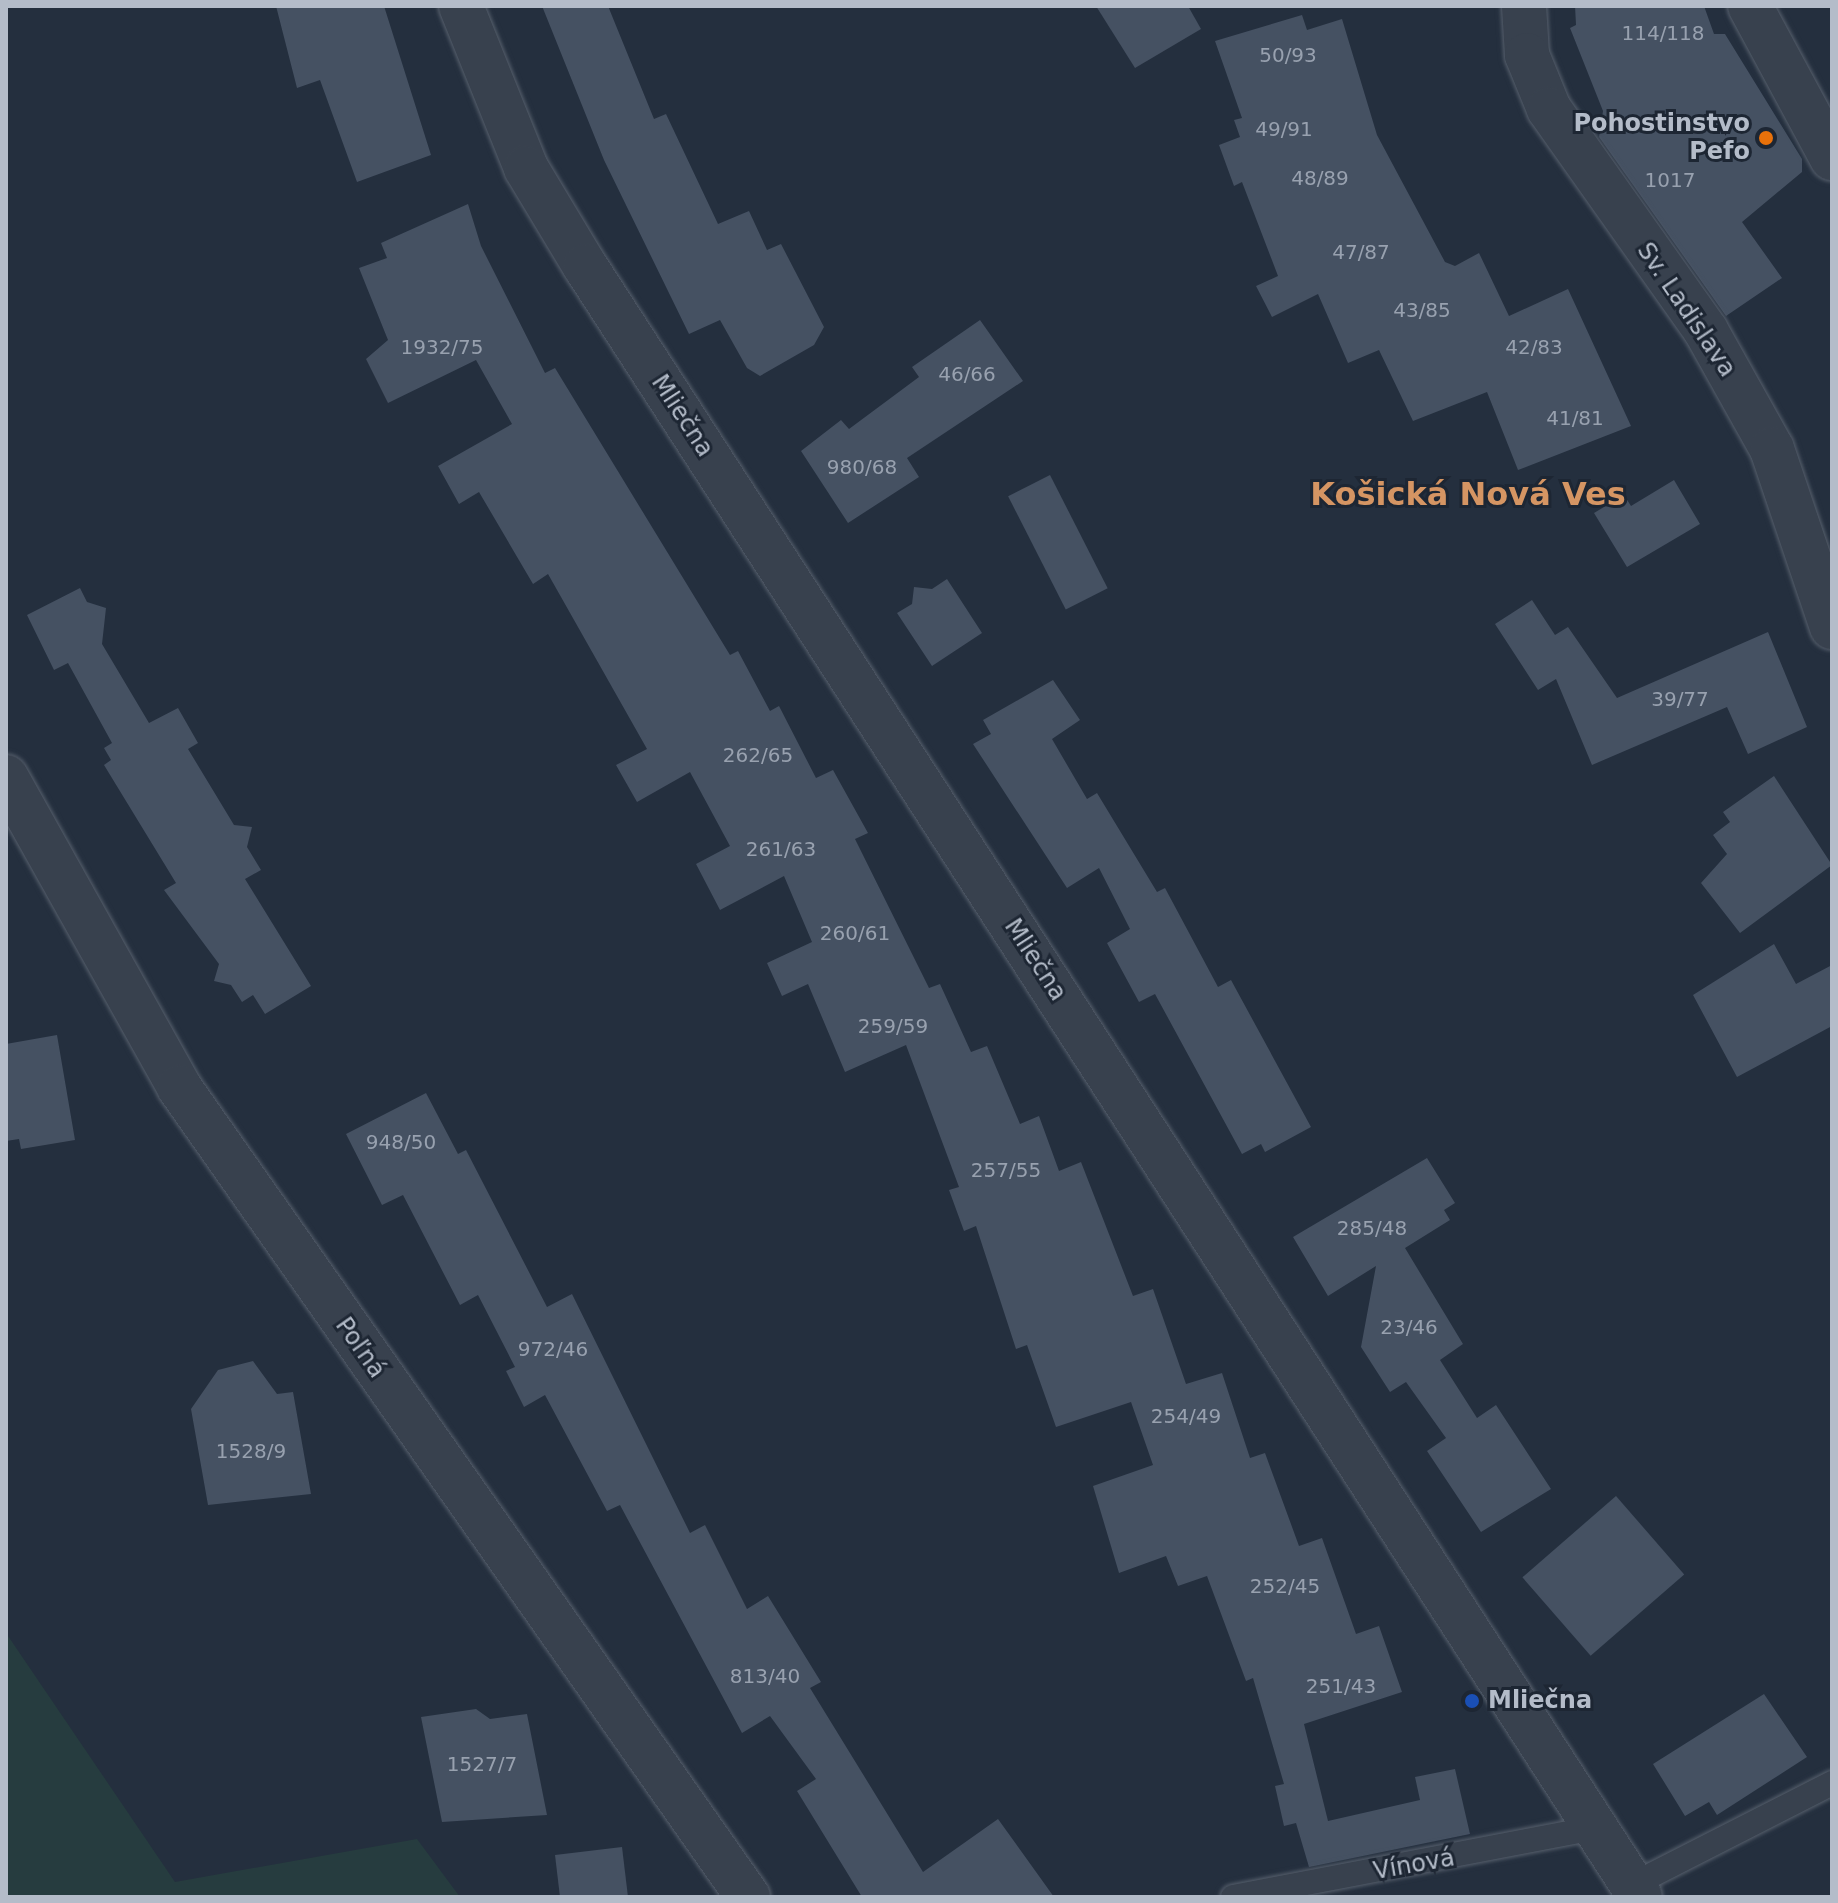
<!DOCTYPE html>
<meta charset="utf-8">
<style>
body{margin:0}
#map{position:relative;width:1838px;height:1903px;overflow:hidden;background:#242f3e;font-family:"DejaVu Sans",sans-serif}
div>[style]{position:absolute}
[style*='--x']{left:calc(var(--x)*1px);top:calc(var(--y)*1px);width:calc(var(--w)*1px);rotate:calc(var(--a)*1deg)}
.green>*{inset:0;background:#263c3f}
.building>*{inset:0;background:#455162;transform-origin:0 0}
.roads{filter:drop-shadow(0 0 2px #565f6c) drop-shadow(0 0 2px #565f6c)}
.service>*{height:24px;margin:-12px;padding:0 12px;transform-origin:12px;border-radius:12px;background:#38414e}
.minor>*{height:44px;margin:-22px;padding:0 22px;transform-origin:22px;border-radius:22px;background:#38414e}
.dots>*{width:22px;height:22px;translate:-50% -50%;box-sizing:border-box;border:4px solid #1d2633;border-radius:50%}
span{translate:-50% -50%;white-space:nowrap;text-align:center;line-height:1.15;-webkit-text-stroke:6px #1d2633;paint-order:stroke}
.number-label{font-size:20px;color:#98a1af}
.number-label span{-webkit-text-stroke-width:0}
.poi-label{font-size:24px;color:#b4bcc9;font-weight:700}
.right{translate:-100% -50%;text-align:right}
.left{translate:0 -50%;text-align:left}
.street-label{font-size:24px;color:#b4bcc9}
.district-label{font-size:32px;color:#d59563;font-weight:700}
.frame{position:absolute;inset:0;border:8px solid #b4bcc9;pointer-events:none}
</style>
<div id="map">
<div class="green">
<div style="clip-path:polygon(6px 1633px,175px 1882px,417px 1839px,460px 1897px,6px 1897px)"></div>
</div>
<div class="building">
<div style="clip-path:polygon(276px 6px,384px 6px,431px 155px,357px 182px,320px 80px,297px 88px)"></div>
<div style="clip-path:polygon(542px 6px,608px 6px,654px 119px,666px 114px,718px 224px,749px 211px,767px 250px,781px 244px,824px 327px,814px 345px,760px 376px,747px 368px,720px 320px,689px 334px,604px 160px)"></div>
<div style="clip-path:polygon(1096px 6px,1188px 6px,1201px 29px,1135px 68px)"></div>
<div style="clip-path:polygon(1575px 6px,1704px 6px,1714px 34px,1725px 34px,1802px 159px,1802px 172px,1742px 222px,1782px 278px,1726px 316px,1599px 137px,1603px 111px,1570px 28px,1576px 25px)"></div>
<div style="clip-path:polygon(1302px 15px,1307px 30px,1342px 19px,1377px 135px,1445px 262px,1455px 266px,1479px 253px,1509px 316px,1568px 289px,1631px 426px,1518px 470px,1487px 392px,1413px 421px,1379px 350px,1348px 363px,1318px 294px,1272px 317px,1256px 286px,1278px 276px,1242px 182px,1234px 186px,1219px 145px,1240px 137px,1234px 120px,1242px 118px,1215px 41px)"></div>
<div style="clip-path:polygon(468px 204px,481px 246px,545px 373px,555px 368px,730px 655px,738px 651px,770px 711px,779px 706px,816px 778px,833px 770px,868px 833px,855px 839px,929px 988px,940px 984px,971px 1052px,987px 1046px,1020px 1124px,1039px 1116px,1059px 1171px,1081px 1162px,1133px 1296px,1153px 1289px,1186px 1384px,1222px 1373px,1250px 1458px,1265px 1453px,1299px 1546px,1322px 1538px,1356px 1634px,1379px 1626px,1402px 1692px,1304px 1724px,1328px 1821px,1420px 1800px,1415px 1777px,1455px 1769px,1470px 1834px,1309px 1867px,1296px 1823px,1284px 1826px,1275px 1786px,1284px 1784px,1253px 1678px,1246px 1681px,1207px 1576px,1178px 1586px,1166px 1556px,1119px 1573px,1093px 1486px,1153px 1465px,1131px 1402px,1056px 1427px,1027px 1345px,1016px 1349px,976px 1226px,964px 1231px,949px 1190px,959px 1187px,906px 1045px,845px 1072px,808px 984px,782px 996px,767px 963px,812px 942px,784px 876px,720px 910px,696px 864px,730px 846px,690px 772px,637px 802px,616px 765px,647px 749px,548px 574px,533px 584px,479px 492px,459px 504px,438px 466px,512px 424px,476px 360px,388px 403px,366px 359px,388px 340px,359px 268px,387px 258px,381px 243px)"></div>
<div style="clip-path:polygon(980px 320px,1023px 381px,907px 458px,919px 477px,848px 523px,801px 451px,841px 420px,849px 429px,919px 377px,912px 367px)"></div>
<div style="left:1050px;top:475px;width:127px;height:47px;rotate:63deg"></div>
<div style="clip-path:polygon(1674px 480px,1700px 524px,1627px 567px,1594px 513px,1624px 495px,1631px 506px)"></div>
<div style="clip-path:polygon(947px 579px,982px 633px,932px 666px,897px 613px,912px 604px,914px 587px,932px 589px)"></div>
<div style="clip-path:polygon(80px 588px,87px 602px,106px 608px,102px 644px,149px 723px,178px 708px,198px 743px,188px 749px,234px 825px,252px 827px,247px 847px,261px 870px,245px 879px,311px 986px,265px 1014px,253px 995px,242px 1002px,231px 985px,214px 981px,219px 964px,164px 890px,176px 883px,104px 765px,111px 760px,104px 748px,112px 743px,68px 663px,54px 670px,27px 615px)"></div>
<div style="clip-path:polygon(1532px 600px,1555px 635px,1568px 627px,1617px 698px,1768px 632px,1807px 727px,1748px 754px,1727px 707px,1592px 765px,1556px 679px,1538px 690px,1495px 624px)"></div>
<div style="clip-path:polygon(1053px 680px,1080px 720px,1052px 739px,1087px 799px,1097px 793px,1157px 892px,1165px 888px,1218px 987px,1231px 980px,1311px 1127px,1265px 1152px,1261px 1144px,1242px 1154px,1155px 994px,1139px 1002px,1107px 943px,1130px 929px,1099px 868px,1067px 888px,973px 744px,991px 734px,983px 720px)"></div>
<div style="clip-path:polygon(1774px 776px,1832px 865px,1740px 933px,1701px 883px,1727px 854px,1713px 835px,1730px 822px,1723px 812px)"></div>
<div style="clip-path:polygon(1774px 944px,1796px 984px,1832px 965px,1832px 1026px,1737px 1077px,1693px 995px)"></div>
<div style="clip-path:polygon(57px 1035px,75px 1140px,21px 1149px,19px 1139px,6px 1141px,6px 1044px)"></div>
<div style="clip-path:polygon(426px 1093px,458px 1154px,466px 1150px,547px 1307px,572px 1294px,690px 1533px,705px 1525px,747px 1609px,768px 1596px,821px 1682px,810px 1688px,923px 1872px,998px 1819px,1054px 1897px,862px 1897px,797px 1791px,816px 1779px,770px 1716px,742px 1733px,620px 1505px,607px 1511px,545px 1395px,524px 1407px,506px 1371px,515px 1367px,478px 1295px,460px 1305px,403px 1195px,382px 1205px,346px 1134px)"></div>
<div style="clip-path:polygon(1427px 1158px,1455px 1203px,1444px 1210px,1450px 1220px,1405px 1248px,1463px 1344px,1440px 1360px,1477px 1418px,1496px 1405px,1551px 1489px,1481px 1532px,1427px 1451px,1446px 1438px,1406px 1382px,1390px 1392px,1361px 1347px,1376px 1266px,1328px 1296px,1293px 1237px)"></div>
<div style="clip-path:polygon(253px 1361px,277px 1394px,293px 1392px,311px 1494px,208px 1505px,191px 1409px,218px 1370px)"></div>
<div style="left:1616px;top:1496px;width:104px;height:124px;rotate:49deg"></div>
<div style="clip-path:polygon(1764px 1694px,1807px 1757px,1717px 1815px,1709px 1802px,1685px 1816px,1653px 1764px)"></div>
<div style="clip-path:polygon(476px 1709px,490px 1719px,527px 1714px,547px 1815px,442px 1822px,421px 1717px)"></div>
<div style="clip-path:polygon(622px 1847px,628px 1897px,560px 1897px,555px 1855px)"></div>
</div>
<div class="roads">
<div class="service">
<div style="--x:1632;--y:1885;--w:225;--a:-27"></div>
<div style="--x:1233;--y:1897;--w:368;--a:-10.8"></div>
</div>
<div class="minor">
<div style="--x:461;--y:6;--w:175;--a:68.1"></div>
<div style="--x:526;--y:168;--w:114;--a:59"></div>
<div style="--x:585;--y:266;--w:1942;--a:57.1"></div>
<div style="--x:1524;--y:6;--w:49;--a:86.5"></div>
<div style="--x:1527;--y:55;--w:58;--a:67.8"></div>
<div style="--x:1549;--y:109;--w:272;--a:54.7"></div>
<div style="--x:1706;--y:331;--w:135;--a:60.8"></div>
<div style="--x:1772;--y:449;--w:188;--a:71.4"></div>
<div style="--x:1750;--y:6;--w:173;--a:61.7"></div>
<div style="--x:6;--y:777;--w:355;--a:60.8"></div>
<div style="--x:179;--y:1087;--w:990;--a:54.91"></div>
</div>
</div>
<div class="dots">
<div style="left:1766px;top:138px;background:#e8710a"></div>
<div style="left:1472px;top:1701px;background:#1a4fb4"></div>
</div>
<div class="number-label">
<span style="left:1663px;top:33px">114/118</span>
<span style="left:1288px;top:55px">50/93</span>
<span style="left:1284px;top:129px">49/91</span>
<span style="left:1320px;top:178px">48/89</span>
<span style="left:1670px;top:180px">1017</span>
<span style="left:1361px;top:252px">47/87</span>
<span style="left:1422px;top:310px">43/85</span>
<span style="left:442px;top:347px">1932/75</span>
<span style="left:1534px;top:347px">42/83</span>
<span style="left:967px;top:374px">46/66</span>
<span style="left:1575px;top:418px">41/81</span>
<span style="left:862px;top:467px">980/68</span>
<span style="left:1680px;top:699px">39/77</span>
<span style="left:758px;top:755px">262/65</span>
<span style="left:781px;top:849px">261/63</span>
<span style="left:855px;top:933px">260/61</span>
<span style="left:893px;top:1026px">259/59</span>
<span style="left:401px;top:1142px">948/50</span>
<span style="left:1006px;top:1170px">257/55</span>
<span style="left:1372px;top:1228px">285/48</span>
<span style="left:1409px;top:1327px">23/46</span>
<span style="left:553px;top:1349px">972/46</span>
<span style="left:1186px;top:1416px">254/49</span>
<span style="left:251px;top:1451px">1528/9</span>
<span style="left:1285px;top:1586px">252/45</span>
<span style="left:765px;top:1676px">813/40</span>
<span style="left:1341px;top:1686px">251/43</span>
<span style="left:482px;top:1764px">1527/7</span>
</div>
<div class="poi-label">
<span class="right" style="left:1750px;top:138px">Pohostinstvo<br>Pefo</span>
<span class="left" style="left:1488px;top:1701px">Mliečna</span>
</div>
<div class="street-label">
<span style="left:1686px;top:310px;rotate:56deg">Sv. Ladislava</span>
<span style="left:682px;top:416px;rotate:57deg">Mliečna</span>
<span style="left:1035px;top:960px;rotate:57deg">Mliečna</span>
<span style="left:360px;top:1348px;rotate:55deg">Poľná</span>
<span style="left:1414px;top:1865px;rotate:-10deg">Vínová</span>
</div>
<div class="district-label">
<span style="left:1468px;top:494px">Košická Nová Ves</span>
</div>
<div class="frame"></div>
</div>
